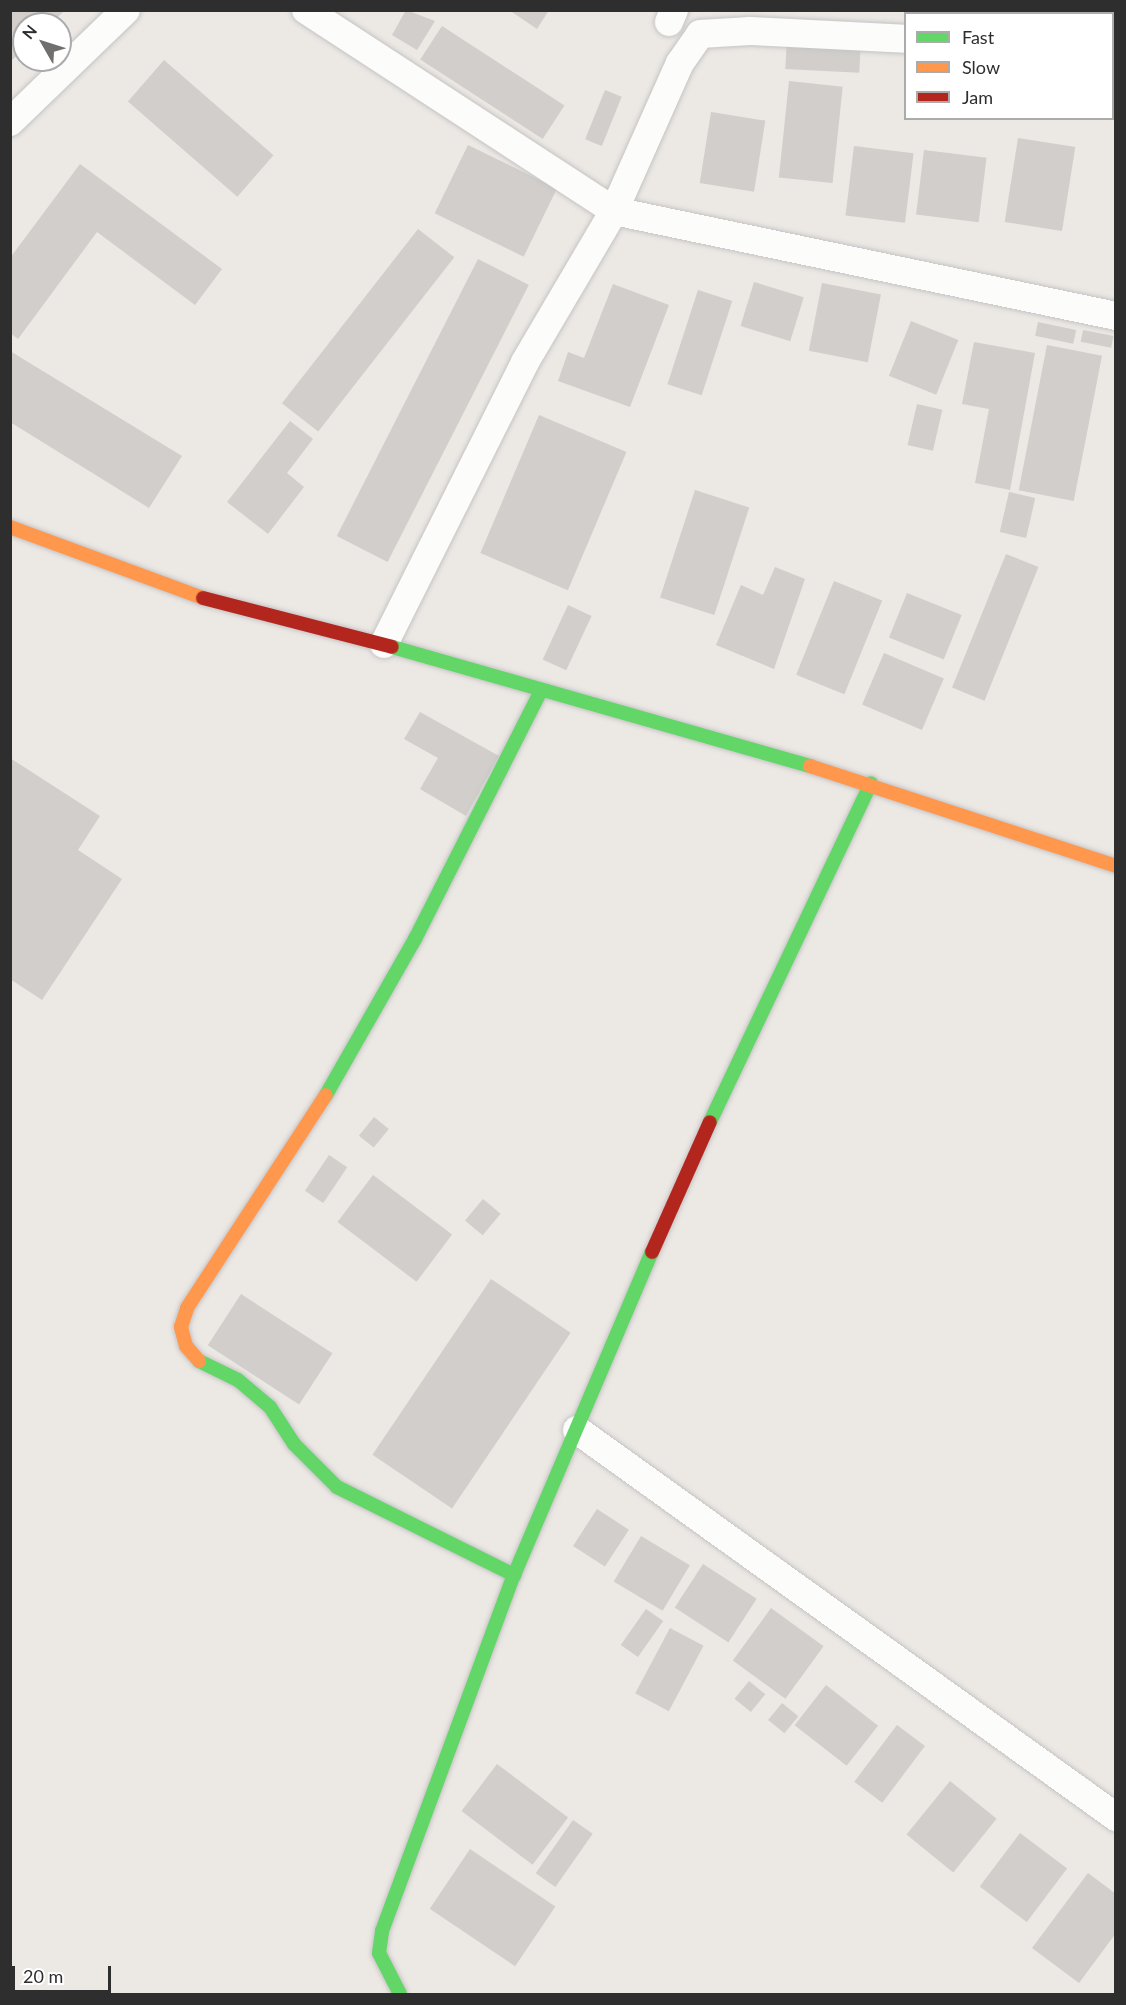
<!DOCTYPE html>
<style>
body{margin:0}
#map{position:relative;width:1126px;height:2005px;overflow:hidden;background:#ece8e4;font-family:Lato,sans-serif}
div>[style]{position:absolute}
[style*='--x']{left:calc(var(--x)*1px);top:calc(var(--y)*1px);width:calc(var(--w)*1px);rotate:calc(var(--a)*1deg)}
.building>*{inset:0;background:#d1cecb;transform-origin:0 0}
.roads{filter:drop-shadow(0 0 2px #c5c4c5) drop-shadow(0 0 2px #c5c4c5)}
.street>*{height:28px;margin:-14px;padding:0 14px;transform-origin:14px;border-radius:14px;background:#fcfcfb}
.fast>*{height:14px;margin:-7px;padding:0 7px;transform-origin:7px;border-radius:7px;background:#63d668}
.slow>*{height:14px;margin:-7px;padding:0 7px;transform-origin:7px;border-radius:7px;background:#ff974d}
.jam>*{height:14px;margin:-7px;padding:0 7px;transform-origin:7px;border-radius:7px;background:#b3261e}
span{translate:-50% -50%;white-space:nowrap;text-align:center;line-height:1.15;-webkit-text-stroke:4.5px #fff;paint-order:stroke}
.frame{position:absolute;inset:0;border:12px solid #2e2e2e;pointer-events:none}
.legend{position:absolute;left:904px;top:12px;width:210px;height:108px;box-sizing:border-box;background:#fff;border:2px solid #ababab;margin:0;padding:8px 10px;list-style:none;font-size:18px;color:#2e2e2e}
.legend li{display:flex;align-items:center;gap:12px;height:30px}
.legend b{width:30px;border:2px solid #ababab}
.north{position:absolute;left:12px;top:12px;width:60px;height:60px;box-sizing:border-box;background:#fff;border:2px solid #ababab;border-radius:50%;rotate:309deg;font-size:16px;font-weight:700;line-height:24px;text-align:center;color:#2e2e2e}
.north::after{content:'';display:block;margin:auto;width:21px;height:27px;background:#706f6e;clip-path:polygon(50% 0,100% 100%,50% 72%,0 100%)}
.scale{position:absolute;left:12px;top:1966px;width:99px;height:27px;box-sizing:border-box;border:3px solid #2e2e2e;border-top:0;padding-left:8px;font-size:18px;line-height:21px;white-space:nowrap;color:#2e2e2e;-webkit-text-stroke:4px #fff;paint-order:stroke}
</style>
<div id="map">
<div class="building">
<div style="clip-path:polygon(10px 10px,65px 10px,51px 24px,24px 24px,24px 49px,10px 62px)"></div>
<div style="clip-path:polygon(406px 10px,435px 21px,417px 50px,392px 35px)"></div>
<div style="clip-path:polygon(509px 10px,549px 10px,537px 29px)"></div>
<div style="left:442px;top:26px;width:146px;height:40px;rotate:33deg"></div>
<div style="left:787px;top:37px;width:74px;height:32px;rotate:3deg"></div>
<div style="left:164px;top:60px;width:145px;height:55px;rotate:41deg"></div>
<div style="left:789px;top:81px;width:54px;height:97px;rotate:6deg"></div>
<div style="left:605px;top:90px;width:18px;height:53px;rotate:22deg"></div>
<div style="left:711px;top:112px;width:55px;height:72px;rotate:9deg"></div>
<div style="left:1018px;top:138px;width:58px;height:85px;rotate:9deg"></div>
<div style="left:468px;top:145px;width:99px;height:76px;rotate:26deg"></div>
<div style="left:854px;top:146px;width:60px;height:70px;rotate:7deg"></div>
<div style="left:924px;top:150px;width:63px;height:65px;rotate:7deg"></div>
<div style="clip-path:polygon(80px 164px,222px 269px,195px 305px,97px 232px,18px 339px,10px 333px,10px 258px)"></div>
<div style="left:418px;top:229px;width:46px;height:221px;rotate:38deg"></div>
<div style="left:478px;top:259px;width:57px;height:311px;rotate:27deg"></div>
<div style="left:754px;top:282px;width:52px;height:46px;rotate:17deg"></div>
<div style="left:822px;top:283px;width:60px;height:69px;rotate:11deg"></div>
<div style="clip-path:polygon(613px 284px,669px 305px,630px 407px,558px 381px,568px 352px,584px 358px)"></div>
<div style="left:698px;top:290px;width:36px;height:99px;rotate:18deg"></div>
<div style="left:911px;top:321px;width:51px;height:59px;rotate:22deg"></div>
<div style="left:1038px;top:322px;width:39px;height:14px;rotate:12deg"></div>
<div style="left:1083px;top:330px;width:31px;height:12px;rotate:11deg"></div>
<div style="clip-path:polygon(974px 342px,1035px 353px,1010px 490px,975px 483px,989px 409px,962px 404px)"></div>
<div style="left:1047px;top:345px;width:56px;height:148px;rotate:11deg"></div>
<div style="clip-path:polygon(10px 351px,182px 456px,149px 508px,10px 422px)"></div>
<div style="left:917px;top:404px;width:26px;height:42px;rotate:13deg"></div>
<div style="left:539px;top:415px;width:95px;height:150px;rotate:23deg"></div>
<div style="clip-path:polygon(290px 421px,313px 439px,287px 473px,304px 487px,268px 534px,227px 502px)"></div>
<div style="left:695px;top:490px;width:57px;height:113px;rotate:18deg"></div>
<div style="left:1009px;top:492px;width:27px;height:41px;rotate:13deg"></div>
<div style="left:1006px;top:554px;width:35px;height:144px;rotate:22deg"></div>
<div style="clip-path:polygon(775px 567px,805px 579px,774px 669px,716px 645px,741px 585px,763px 595px)"></div>
<div style="left:834px;top:581px;width:52px;height:101px;rotate:22deg"></div>
<div style="left:907px;top:593px;width:59px;height:48px;rotate:22deg"></div>
<div style="left:568px;top:605px;width:26px;height:60px;rotate:25deg"></div>
<div style="left:884px;top:653px;width:65px;height:56px;rotate:23deg"></div>
<div style="clip-path:polygon(420px 712px,499px 756px,466px 816px,420px 789px,438px 758px,404px 739px)"></div>
<div style="clip-path:polygon(10px 758px,100px 816px,78px 850px,122px 879px,42px 1000px,10px 979px)"></div>
<div style="left:374px;top:1117px;width:19px;height:24px;rotate:39deg"></div>
<div style="left:329px;top:1155px;width:22px;height:43px;rotate:34deg"></div>
<div style="left:373px;top:1175px;width:99px;height:59px;rotate:37deg"></div>
<div style="left:483px;top:1199px;width:23px;height:28px;rotate:40deg"></div>
<div style="left:491px;top:1279px;width:96px;height:212px;rotate:34deg"></div>
<div style="left:241px;top:1294px;width:109px;height:61px;rotate:33deg"></div>
<div style="left:597px;top:1509px;width:38px;height:44px;rotate:33deg"></div>
<div style="left:641px;top:1536px;width:57px;height:53px;rotate:31deg"></div>
<div style="left:703px;top:1564px;width:64px;height:52px;rotate:33deg"></div>
<div style="left:771px;top:1608px;width:65px;height:65px;rotate:36deg"></div>
<div style="left:646px;top:1609px;width:21px;height:44px;rotate:35deg"></div>
<div style="left:670px;top:1628px;width:38px;height:74px;rotate:28deg"></div>
<div style="left:749px;top:1681px;width:21px;height:23px;rotate:39deg"></div>
<div style="left:826px;top:1685px;width:66px;height:51px;rotate:38deg"></div>
<div style="left:782px;top:1703px;width:21px;height:22px;rotate:39deg"></div>
<div style="left:897px;top:1725px;width:35px;height:71px;rotate:37deg"></div>
<div style="left:497px;top:1764px;width:89px;height:59px;rotate:37deg"></div>
<div style="left:950px;top:1781px;width:60px;height:69px;rotate:39deg"></div>
<div style="left:573px;top:1820px;width:24px;height:65px;rotate:35deg"></div>
<div style="left:1020px;top:1833px;width:59px;height:67px;rotate:37deg"></div>
<div style="left:470px;top:1849px;width:103px;height:72px;rotate:34deg"></div>
<div style="clip-path:polygon(1088px 1873px,1116px 1894px,1116px 1933px,1079px 1983px,1032px 1948px)"></div>
</div>
<div class="roads">
<div class="street">
<div style="--x:306;--y:10;--w:368;--a:33.1"></div>
<div style="--x:614;--y:211;--w:513;--a:11.81"></div>
<div style="--x:669;--y:22;--w:13;--a:-67"></div>
<div style="--x:1112;--y:44;--w:4;--a:14"></div>
<div style="--x:10;--y:122;--w:161;--a:-44"></div>
<div style="--x:384;--y:644;--w:315;--a:-63.4"></div>
<div style="--x:525;--y:362;--w:175;--a:-59.5"></div>
<div style="--x:614;--y:211;--w:162;--a:-66"></div>
<div style="--x:680;--y:63;--w:35;--a:-55"></div>
<div style="--x:700;--y:34;--w:50;--a:-3.4"></div>
<div style="--x:750;--y:31;--w:156;--a:2.9"></div>
<div style="--x:577;--y:1430;--w:664;--a:35.68"></div>
</div>
<div class="fast">
<div style="--x:392;--y:647;--w:435;--a:15.9"></div>
<div style="--x:326;--y:1095;--w:180;--a:-60.3"></div>
<div style="--x:415;--y:939;--w:276;--a:-63.1"></div>
<div style="--x:710;--y:1122;--w:375;--a:-64.6"></div>
<div style="--x:199;--y:1361;--w:43;--a:26"></div>
<div style="--x:238;--y:1380;--w:42;--a:40.2"></div>
<div style="--x:270;--y:1407;--w:44;--a:57"></div>
<div style="--x:294;--y:1444;--w:61;--a:45"></div>
<div style="--x:337;--y:1487;--w:198;--a:26.4"></div>
<div style="--x:400;--y:1994;--w:46;--a:-117.1"></div>
<div style="--x:379;--y:1953;--w:22;--a:-82"></div>
<div style="--x:382;--y:1931;--w:380;--a:-69.7"></div>
<div style="--x:514;--y:1575;--w:351;--a:-66.9"></div>
</div>
<div class="slow">
<div style="--x:10;--y:527;--w:206;--a:20.2"></div>
<div style="--x:810;--y:766;--w:322;--a:18.1"></div>
<div style="--x:199;--y:1361;--w:20;--a:-131"></div>
<div style="--x:186;--y:1346;--w:20;--a:-105"></div>
<div style="--x:181;--y:1327;--w:20;--a:-72"></div>
<div style="--x:187;--y:1308;--w:254;--a:-56.9"></div>
</div>
<div class="jam">
<div style="--x:203;--y:598;--w:195;--a:14.5"></div>
<div style="--x:652;--y:1252;--w:142;--a:-66"></div>
</div>
</div>
<div class="frame"></div>
<ul class="legend">
<li><b style="height:8px;background:#63d668"></b>Fast</li>
<li><b style="height:8px;background:#ff974d"></b>Slow</li>
<li><b style="height:8px;background:#b3261e"></b>Jam</li>
</ul>
<div class="north">N</div>
<div class="scale">20 m</div>
</div>
